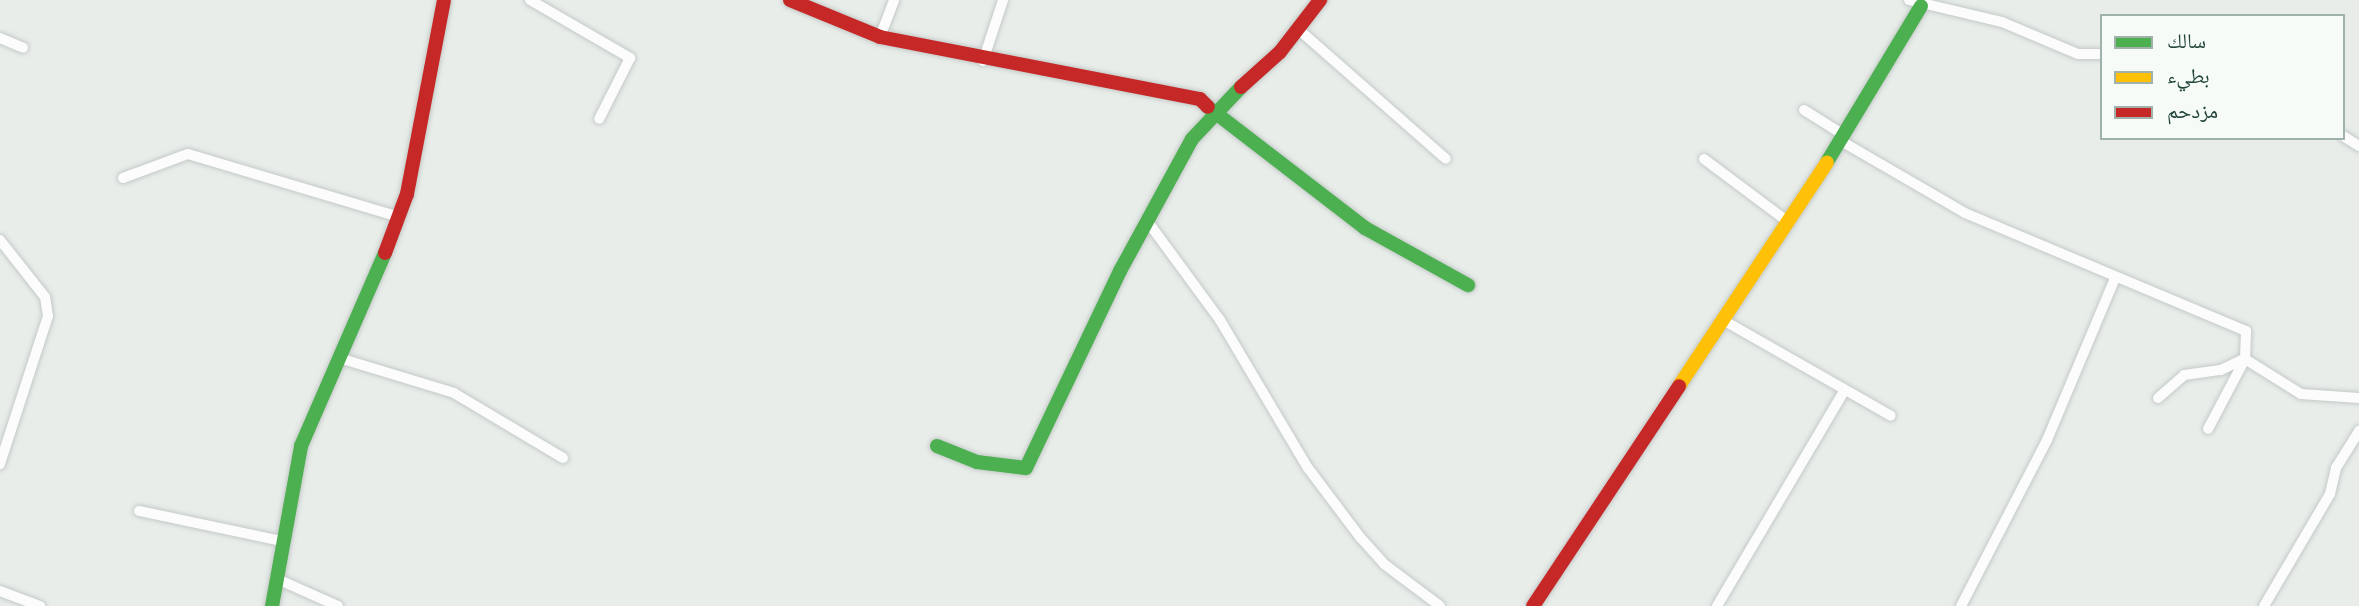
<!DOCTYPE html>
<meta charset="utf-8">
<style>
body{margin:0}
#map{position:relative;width:2359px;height:606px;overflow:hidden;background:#e8edea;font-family:"Titillium Web","Noto Naskh Arabic",sans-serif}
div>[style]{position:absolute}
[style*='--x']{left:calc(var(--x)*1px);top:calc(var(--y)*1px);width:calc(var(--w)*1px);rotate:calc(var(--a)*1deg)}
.roads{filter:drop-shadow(0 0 2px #c4cac7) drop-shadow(0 0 2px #c4cac7)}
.street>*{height:10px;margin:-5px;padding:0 5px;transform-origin:5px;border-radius:5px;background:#fcfcfc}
.fast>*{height:14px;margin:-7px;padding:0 7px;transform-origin:7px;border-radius:7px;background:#4caf50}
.slow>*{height:14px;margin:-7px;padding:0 7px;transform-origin:7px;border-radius:7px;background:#ffc107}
.jam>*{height:14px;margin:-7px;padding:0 7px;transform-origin:7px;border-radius:7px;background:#c62828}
span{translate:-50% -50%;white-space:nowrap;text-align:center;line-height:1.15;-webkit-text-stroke:7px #f6fbf8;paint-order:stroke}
.legend{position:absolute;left:2100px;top:14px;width:245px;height:126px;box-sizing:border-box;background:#f6fbf8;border:2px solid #a1b2ac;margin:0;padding:9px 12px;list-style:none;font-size:21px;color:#214539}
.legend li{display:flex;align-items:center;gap:14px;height:35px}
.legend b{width:35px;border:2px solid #a1b2ac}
</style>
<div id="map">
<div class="roads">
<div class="street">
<div style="--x:530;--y:0;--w:116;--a:30.1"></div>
<div style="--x:630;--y:58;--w:68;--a:116.9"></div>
<div style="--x:1909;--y:0;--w:96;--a:13.3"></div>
<div style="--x:2002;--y:22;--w:82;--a:22.8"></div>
<div style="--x:2078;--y:54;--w:24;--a:0"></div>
<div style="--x:1297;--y:28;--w:198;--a:41.3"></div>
<div style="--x:880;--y:37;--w:40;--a:-69"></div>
<div style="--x:0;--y:38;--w:25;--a:23"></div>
<div style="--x:983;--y:61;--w:64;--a:-71.8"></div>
<div style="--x:1804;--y:110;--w:47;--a:32"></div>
<div style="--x:2343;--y:136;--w:19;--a:32"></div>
<div style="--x:1841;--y:141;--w:143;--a:30.1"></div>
<div style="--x:1965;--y:213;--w:305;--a:22.8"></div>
<div style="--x:2246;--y:331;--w:28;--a:92"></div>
<div style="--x:2245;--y:359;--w:79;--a:117.9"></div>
<div style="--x:1704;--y:159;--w:104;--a:36.8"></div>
<div style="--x:123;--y:178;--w:69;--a:-20.3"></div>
<div style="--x:188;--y:154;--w:220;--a:16.6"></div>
<div style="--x:1148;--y:222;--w:122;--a:53.7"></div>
<div style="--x:1220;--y:320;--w:172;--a:59.3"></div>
<div style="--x:1308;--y:468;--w:86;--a:53"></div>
<div style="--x:1360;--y:537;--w:36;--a:48"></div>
<div style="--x:1384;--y:564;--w:70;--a:36.9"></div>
<div style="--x:0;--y:240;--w:73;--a:51.7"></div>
<div style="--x:45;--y:297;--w:19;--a:81"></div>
<div style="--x:48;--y:316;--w:156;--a:108"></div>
<div style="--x:1723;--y:320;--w:193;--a:29.7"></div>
<div style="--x:339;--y:358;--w:120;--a:16.9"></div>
<div style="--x:454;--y:393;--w:127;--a:30.8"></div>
<div style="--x:2245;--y:359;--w:66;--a:32"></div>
<div style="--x:2301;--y:394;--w:58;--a:3.9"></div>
<div style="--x:2158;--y:398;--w:35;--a:-41"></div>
<div style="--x:2184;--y:375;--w:37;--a:-8"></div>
<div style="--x:2221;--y:370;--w:25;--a:-26"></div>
<div style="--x:139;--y:511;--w:145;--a:11.9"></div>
<div style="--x:275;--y:578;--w:69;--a:24"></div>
<div style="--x:0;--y:591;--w:43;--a:20.6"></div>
<div style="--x:1717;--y:606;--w:247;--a:-59.4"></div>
<div style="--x:1961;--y:606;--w:187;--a:-62.6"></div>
<div style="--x:2047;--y:440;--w:176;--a:-67.2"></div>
<div style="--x:2264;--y:606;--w:130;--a:-59.5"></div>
<div style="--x:2330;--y:494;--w:27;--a:-77"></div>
<div style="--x:2336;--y:468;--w:44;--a:-58.1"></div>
</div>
<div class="fast">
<div style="--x:1208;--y:107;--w:198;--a:37.6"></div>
<div style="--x:1365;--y:228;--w:118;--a:29"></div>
<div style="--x:1827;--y:162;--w:182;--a:-58.9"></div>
<div style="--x:937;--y:446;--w:43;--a:21.8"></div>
<div style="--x:977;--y:462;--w:49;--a:7"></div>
<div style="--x:1026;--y:468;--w:218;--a:-64.5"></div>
<div style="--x:1120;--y:271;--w:150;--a:-61.4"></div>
<div style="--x:1192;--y:139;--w:71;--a:-46.7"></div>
<div style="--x:272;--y:606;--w:163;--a:-79.7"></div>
<div style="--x:301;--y:446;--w:210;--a:-66.5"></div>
</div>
<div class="slow">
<div style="--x:1679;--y:386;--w:268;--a:-56.5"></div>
</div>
<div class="jam">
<div style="--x:790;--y:0;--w:97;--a:22.3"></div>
<div style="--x:880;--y:37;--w:326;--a:11"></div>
<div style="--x:1200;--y:99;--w:11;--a:45"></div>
<div style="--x:1241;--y:87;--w:52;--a:-41.9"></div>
<div style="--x:1280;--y:52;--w:66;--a:-52.4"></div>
<div style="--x:385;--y:253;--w:63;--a:-69.6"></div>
<div style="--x:407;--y:194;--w:197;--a:-79.2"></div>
<div style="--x:1533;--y:606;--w:264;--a:-56.4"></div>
</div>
</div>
<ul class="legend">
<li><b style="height:9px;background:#4caf50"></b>سالك</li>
<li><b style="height:9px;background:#ffc107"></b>بطيء</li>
<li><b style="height:9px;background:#c62828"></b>مزدحم</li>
</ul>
</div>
